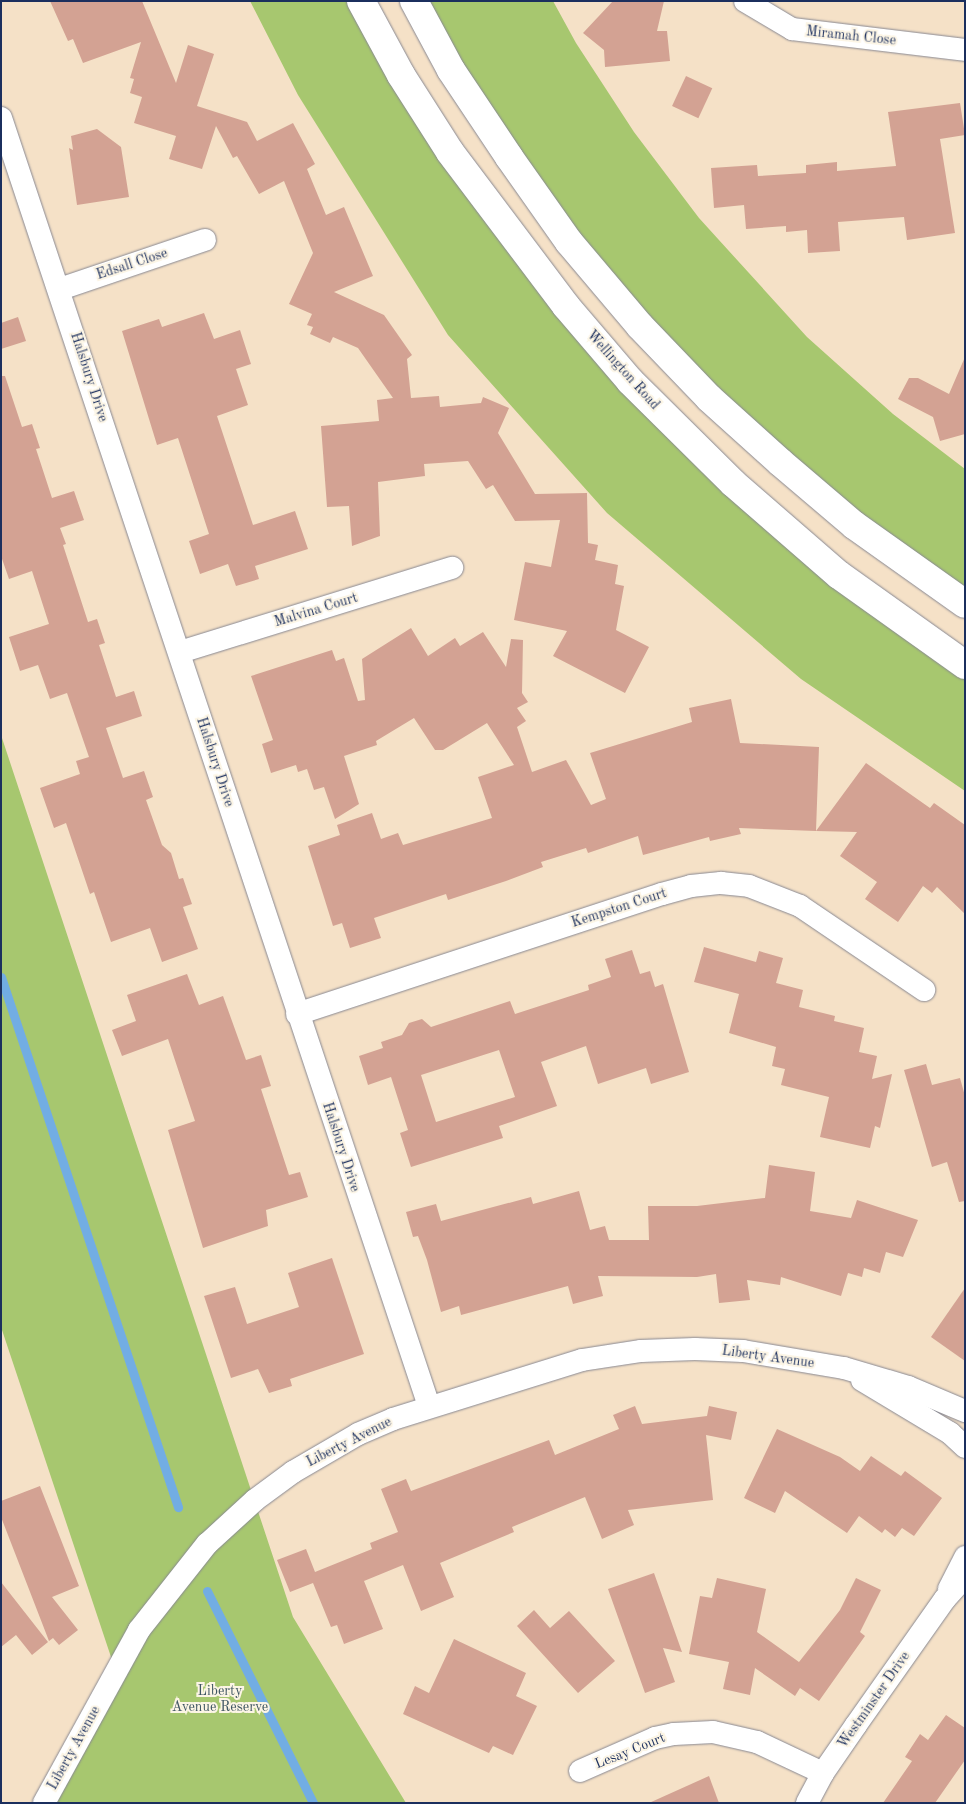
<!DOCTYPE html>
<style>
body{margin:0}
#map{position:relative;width:966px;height:1804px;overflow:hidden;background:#f5e1c7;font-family:"Old Standard TT",serif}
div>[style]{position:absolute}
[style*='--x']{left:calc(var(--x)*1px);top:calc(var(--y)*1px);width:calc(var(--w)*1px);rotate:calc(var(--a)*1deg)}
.green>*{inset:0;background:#a7c76f}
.stream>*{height:9px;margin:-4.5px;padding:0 4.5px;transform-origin:4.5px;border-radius:4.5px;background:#72ade3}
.building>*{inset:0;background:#d3a293;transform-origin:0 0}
.roads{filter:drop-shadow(0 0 1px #888892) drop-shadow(0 0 1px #888892)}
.street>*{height:22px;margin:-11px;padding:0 11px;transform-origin:11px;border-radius:11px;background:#fff}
.primary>*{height:28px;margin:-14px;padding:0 14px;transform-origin:14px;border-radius:14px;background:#fff}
span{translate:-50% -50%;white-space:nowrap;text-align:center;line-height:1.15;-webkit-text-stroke:4px #fcf5e5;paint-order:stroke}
.street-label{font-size:14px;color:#1b2f5e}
.park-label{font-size:14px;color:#3e5562}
.frame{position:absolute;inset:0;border:2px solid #1b2f5e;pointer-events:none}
</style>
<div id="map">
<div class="green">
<div style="clip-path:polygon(250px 1px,361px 1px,401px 75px,630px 381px,965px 665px,965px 791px,801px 679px,607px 513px,448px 335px,298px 95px)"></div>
<div style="clip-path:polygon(414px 1px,553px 1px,576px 43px,634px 132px,699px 218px,807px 337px,893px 414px,965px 469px,965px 604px,640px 326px)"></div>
<div style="clip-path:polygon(1px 735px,293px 1617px,406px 1803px,44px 1803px,116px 1672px,1px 1327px)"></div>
</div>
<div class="stream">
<div style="--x:1;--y:977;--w:559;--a:71.53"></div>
<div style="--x:207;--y:1591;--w:237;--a:63.4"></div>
</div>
<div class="building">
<div style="clip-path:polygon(50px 1px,142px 1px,176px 83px,188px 45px,214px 54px,197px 106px,247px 122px,257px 141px,293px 123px,315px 164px,307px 169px,326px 215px,344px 207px,373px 276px,334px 292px,384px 315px,412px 355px,407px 359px,411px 398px,439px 396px,440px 407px,481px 403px,483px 397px,509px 408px,498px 433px,535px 494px,587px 493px,588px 543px,598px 545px,595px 560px,618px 565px,615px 584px,624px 586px,616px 630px,649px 647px,625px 693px,553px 656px,567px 631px,514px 620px,525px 562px,551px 567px,560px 520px,515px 521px,493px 485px,486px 489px,468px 461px,424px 464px,425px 476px,378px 482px,380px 536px,352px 546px,349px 506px,327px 507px,321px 426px,379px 421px,377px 400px,393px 398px,358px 348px,333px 337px,330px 343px,310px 334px,313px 327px,307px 325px,312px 314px,289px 304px,313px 253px,284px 181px,259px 194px,237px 156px,233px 158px,216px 126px,202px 169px,169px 159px,176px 136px,134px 123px,142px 97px,130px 93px,134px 79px,130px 78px,141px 42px,83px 63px,73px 39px,68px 41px)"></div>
<div style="clip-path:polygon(613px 1px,664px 1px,657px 31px,667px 31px,670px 61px,605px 67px,604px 50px,583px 33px)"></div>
<div style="left:686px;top:76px;width:29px;height:33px;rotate:25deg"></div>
<div style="clip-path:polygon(960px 103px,965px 135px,940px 139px,955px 233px,907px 240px,904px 217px,838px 222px,840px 251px,808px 253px,807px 230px,786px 232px,786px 226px,746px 229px,744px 205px,714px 208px,711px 168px,757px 165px,758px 176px,806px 173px,806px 165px,837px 162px,837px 171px,896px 166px,888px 112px)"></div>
<div style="clip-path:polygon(97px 129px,121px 147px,129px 197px,77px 205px,69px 148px,73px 150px,71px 136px)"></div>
<div style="clip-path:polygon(204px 313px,214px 339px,240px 330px,251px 364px,236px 369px,248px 405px,217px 416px,253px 525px,295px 511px,308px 549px,255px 566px,259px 579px,236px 586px,228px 564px,200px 574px,189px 541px,209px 534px,178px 438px,157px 445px,122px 331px,159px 319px,162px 327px)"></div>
<div style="clip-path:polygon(18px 317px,26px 341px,1px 349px,1px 323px)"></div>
<div style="clip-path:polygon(965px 357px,965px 434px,940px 441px,933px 417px,898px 399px,909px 378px,918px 378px,949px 394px)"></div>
<div style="clip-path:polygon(1px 376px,5px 376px,22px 427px,32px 424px,40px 448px,36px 449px,52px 498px,74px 491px,84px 520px,60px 528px,66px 544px,63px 545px,88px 622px,97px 619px,105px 643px,99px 645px,116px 697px,134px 691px,142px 716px,106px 728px,123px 778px,144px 771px,153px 797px,146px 800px,162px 845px,171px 853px,179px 879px,183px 878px,192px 904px,183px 907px,198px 949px,162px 962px,150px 928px,111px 942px,94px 892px,90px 894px,66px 823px,54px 828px,40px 788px,80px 774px,76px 761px,89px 757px,67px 693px,50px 699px,38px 665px,20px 671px,9px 637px,49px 624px,32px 571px,9px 579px,1px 556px)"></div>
<div style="clip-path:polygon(411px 628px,428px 656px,455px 638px,460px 646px,483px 632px,506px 667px,511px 639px,523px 640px,522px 693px,528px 702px,517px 708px,526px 721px,517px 727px,532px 772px,566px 760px,591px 805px,606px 799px,590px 753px,692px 722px,689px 708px,731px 699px,740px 743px,819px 747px,816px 831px,739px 828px,741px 834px,710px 841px,709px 837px,643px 855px,638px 836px,588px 853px,586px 848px,541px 862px,543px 867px,506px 881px,448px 900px,446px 894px,374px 918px,381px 938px,350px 948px,342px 923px,333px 926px,308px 846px,340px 835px,337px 825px,372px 813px,381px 839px,398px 833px,403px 845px,492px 818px,478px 777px,514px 765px,487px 723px,443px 750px,435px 750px,414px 718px,376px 741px,377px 745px,344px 756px,359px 804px,335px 819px,324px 787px,314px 790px,307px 769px,298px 772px,296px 765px,271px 773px,262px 744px,273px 740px,251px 676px,332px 650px,336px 661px,344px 658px,358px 701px,365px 700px,362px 659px)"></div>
<div style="clip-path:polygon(866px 763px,930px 808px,934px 803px,965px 825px,965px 914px,937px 887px,932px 893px,923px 886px,898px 922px,865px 899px,877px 882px,840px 856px,857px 832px,816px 831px)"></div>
<div style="clip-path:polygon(704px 947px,756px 962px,759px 951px,783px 958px,776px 983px,803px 990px,799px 1007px,835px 1016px,834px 1021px,864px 1028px,859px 1052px,877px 1056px,872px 1079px,892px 1074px,880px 1128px,875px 1126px,870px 1148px,820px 1137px,829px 1097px,781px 1085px,785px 1069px,772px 1066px,776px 1047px,729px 1033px,739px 994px,694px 982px)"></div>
<div style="clip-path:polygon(evenodd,632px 950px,640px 974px,650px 971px,655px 987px,663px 984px,689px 1072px,651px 1084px,646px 1068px,598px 1084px,586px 1046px,541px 1062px,557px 1106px,499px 1126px,503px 1138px,411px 1167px,400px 1133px,408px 1130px,391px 1077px,368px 1085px,359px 1056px,383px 1048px,381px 1042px,402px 1035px,409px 1023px,422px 1019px,431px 1027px,510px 1001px,515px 1014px,589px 990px,588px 985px,611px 977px,605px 959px,632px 950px,499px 1050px,515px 1097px,436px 1122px,421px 1075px,499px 1050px)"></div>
<div style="clip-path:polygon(187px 974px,199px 1005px,223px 996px,246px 1060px,261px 1055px,271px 1086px,261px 1089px,289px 1175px,300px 1172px,308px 1197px,266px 1210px,268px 1226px,203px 1248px,168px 1130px,195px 1121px,168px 1039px,122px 1056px,112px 1030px,136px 1021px,127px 995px)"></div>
<div style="clip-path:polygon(926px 1064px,932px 1085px,960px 1078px,965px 1096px,965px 1201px,959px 1202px,947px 1162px,932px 1167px,904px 1070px)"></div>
<div style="clip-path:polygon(769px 1165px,815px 1172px,810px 1211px,851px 1218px,857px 1200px,918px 1220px,903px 1257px,886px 1252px,880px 1273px,864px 1268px,862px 1277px,848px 1273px,841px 1296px,781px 1277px,780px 1285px,747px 1280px,750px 1300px,719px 1303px,716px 1274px,697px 1277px,598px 1276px,603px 1296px,573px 1304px,568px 1286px,461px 1315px,459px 1306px,441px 1312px,427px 1260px,418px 1236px,413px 1237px,406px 1212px,436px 1204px,441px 1221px,531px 1197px,533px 1204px,579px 1191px,590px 1230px,605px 1226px,609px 1240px,649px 1240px,648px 1206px,697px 1206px,765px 1198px)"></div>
<div style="clip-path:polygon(332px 1258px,364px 1354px,290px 1379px,292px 1386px,269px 1393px,258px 1369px,231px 1378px,204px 1296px,235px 1287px,247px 1324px,299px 1307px,288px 1273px)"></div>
<div style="clip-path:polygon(965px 1288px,965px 1361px,931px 1337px)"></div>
<div style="clip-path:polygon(635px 1406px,642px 1424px,707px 1416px,709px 1406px,737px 1412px,731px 1440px,706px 1435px,713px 1500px,628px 1510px,634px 1525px,602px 1539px,585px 1497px,512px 1527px,514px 1532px,440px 1563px,454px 1597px,421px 1611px,403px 1565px,364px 1581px,383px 1629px,344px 1644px,337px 1625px,331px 1627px,313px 1583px,290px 1592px,277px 1560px,306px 1549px,315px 1572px,372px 1549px,370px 1543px,398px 1532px,381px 1489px,406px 1479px,411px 1491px,549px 1440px,555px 1455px,619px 1429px,613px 1415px)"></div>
<div style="clip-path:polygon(777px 1429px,840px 1457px,860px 1471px,871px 1456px,901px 1476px,905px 1471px,942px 1498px,914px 1536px,902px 1528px,895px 1537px,885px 1529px,882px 1533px,859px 1516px,847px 1533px,785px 1491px,775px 1513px,744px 1498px)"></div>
<div style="clip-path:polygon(40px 1486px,79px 1586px,52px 1597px,78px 1630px,59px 1645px,53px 1638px,49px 1641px,1px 1517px,1px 1501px)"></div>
<div style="clip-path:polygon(654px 1573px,682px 1652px,663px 1648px,675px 1682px,645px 1693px,608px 1589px)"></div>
<div style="clip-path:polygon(717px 1578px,766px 1589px,757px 1632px,799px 1662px,840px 1610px,856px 1578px,881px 1590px,860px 1632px,865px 1636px,819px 1701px,800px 1688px,795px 1696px,755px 1668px,750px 1695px,723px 1689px,729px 1662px,689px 1654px,700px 1596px,712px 1598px)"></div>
<div style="clip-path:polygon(1px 1582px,48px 1642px,32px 1655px,16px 1635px,1px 1647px)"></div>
<div style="clip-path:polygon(534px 1610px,550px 1628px,569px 1611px,615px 1661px,578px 1693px,517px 1626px)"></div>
<div style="clip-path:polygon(454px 1639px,526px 1673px,516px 1696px,537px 1706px,513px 1755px,493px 1746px,489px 1753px,403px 1714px,415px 1686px,429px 1693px)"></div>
<div style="clip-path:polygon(946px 1715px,965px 1728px,965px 1760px,935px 1803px,883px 1803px,912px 1761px,905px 1757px,920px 1734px,928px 1740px)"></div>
<div style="clip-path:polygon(709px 1776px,719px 1803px,649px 1803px)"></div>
</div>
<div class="roads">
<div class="street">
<div style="--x:745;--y:1;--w:55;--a:30.8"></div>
<div style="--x:792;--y:29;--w:174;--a:6.9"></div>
<div style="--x:1;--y:118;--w:1357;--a:71.62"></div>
<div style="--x:60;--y:289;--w:153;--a:-18.7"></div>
<div style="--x:180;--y:652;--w:285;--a:-17.2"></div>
<div style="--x:297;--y:1014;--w:384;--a:-18.2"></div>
<div style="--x:662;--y:894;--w:30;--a:-15"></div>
<div style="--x:691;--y:886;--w:30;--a:-6"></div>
<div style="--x:721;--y:883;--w:28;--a:6"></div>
<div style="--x:749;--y:886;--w:55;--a:21.4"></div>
<div style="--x:800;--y:906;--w:150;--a:34.1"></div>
<div style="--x:862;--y:1380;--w:103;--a:31.1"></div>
<div style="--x:950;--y:1433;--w:21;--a:43"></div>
<div style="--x:949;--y:1589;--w:36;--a:-63"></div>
<div style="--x:580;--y:1771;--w:82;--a:-23.7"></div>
<div style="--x:655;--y:1738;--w:19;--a:-12"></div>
<div style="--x:674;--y:1734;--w:39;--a:-3"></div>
<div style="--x:713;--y:1732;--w:45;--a:12.8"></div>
<div style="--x:757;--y:1742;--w:73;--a:25.2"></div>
<div style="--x:44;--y:1803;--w:197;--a:-61.2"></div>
<div style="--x:139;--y:1630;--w:110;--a:-51.7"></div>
<div style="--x:207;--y:1544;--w:65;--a:-42.5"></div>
<div style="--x:255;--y:1500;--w:47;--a:-36.4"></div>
<div style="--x:293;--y:1472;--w:75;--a:-30.3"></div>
<div style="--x:358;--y:1434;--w:38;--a:-23"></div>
<div style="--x:393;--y:1419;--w:198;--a:-17.3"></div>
<div style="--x:582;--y:1360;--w:60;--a:-8.7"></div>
<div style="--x:641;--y:1351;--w:54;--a:-2.1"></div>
<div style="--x:695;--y:1349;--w:48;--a:2.4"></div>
<div style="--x:743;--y:1351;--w:102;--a:9.6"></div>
<div style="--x:844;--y:1368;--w:67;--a:16.5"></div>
<div style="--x:908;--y:1387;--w:62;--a:22.8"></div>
<div style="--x:807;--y:1803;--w:34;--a:-62"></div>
<div style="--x:823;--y:1773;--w:58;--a:-55.5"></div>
<div style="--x:856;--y:1725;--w:154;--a:-54.8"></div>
<div style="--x:945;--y:1599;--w:30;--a:-48"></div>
</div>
<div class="primary">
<div style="--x:361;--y:1;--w:84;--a:61.6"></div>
<div style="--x:401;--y:75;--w:91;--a:57.5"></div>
<div style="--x:450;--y:152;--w:193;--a:53"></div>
<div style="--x:566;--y:306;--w:99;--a:49.5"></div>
<div style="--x:630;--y:381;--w:145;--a:44.7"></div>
<div style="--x:733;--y:483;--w:140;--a:41"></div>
<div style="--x:839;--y:575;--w:155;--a:35.5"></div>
<div style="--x:414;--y:1;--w:78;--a:61.8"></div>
<div style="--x:451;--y:70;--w:105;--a:56.3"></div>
<div style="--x:509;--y:157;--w:104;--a:54.8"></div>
<div style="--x:569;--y:242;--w:110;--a:49.8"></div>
<div style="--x:640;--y:326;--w:100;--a:46.2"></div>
<div style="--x:709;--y:398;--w:96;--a:42"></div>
<div style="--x:780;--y:462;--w:97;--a:40.4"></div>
<div style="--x:854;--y:525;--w:136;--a:35.4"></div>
</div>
</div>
<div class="street-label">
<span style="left:851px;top:36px;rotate:6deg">Miramah Close</span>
<span style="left:132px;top:264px;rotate:-18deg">Edsall Close</span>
<span style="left:623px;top:370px;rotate:48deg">Wellington Road</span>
<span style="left:89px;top:377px;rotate:72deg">Halsbury Drive</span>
<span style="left:316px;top:610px;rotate:-17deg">Malvina Court</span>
<span style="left:215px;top:762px;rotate:72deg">Halsbury Drive</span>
<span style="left:619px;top:908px;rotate:-18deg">Kempston Court</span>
<span style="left:341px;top:1147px;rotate:72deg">Halsbury Drive</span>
<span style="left:768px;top:1357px;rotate:8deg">Liberty Avenue</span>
<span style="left:349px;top:1442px;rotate:-27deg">Liberty Avenue</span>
<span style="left:874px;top:1700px;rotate:-55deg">Westminster Drive</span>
<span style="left:74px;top:1748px;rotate:-61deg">Liberty Avenue</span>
<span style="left:630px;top:1751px;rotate:-22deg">Lesay Court</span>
</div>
<div class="park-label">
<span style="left:220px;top:1699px">Liberty<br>Avenue Reserve</span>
</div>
<div class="frame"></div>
</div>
